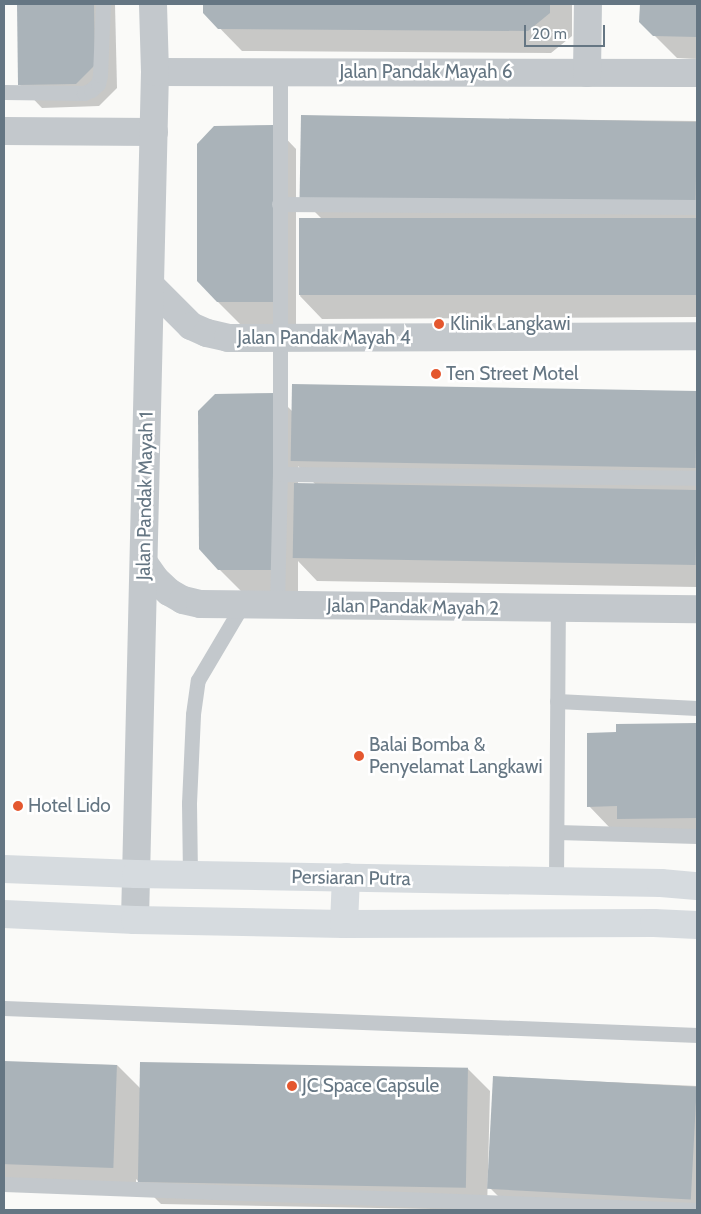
<!DOCTYPE html>
<style>
body{margin:0}
#map{position:relative;width:701px;height:1214px;overflow:hidden;background:#fafaf8;font-family:Cabin,sans-serif}
div>[style]{position:absolute}
[style*='--x']{left:calc(var(--x)*1px);top:calc(var(--y)*1px);width:calc(var(--w)*1px);rotate:calc(var(--a)*1deg)}
.shadow>*{inset:0;background:#0003}
.building>*{inset:0;background:#aab3b9;transform-origin:0 0}
.service>*{height:15px;margin:-7.5px;padding:0 7.5px;transform-origin:7.5px;border-radius:7.5px;background:#c3c8cc}
.minor>*{height:28px;margin:-14px;padding:0 14px;transform-origin:14px;border-radius:14px;background:#c3c8cc}
.secondary>*{height:28px;margin:-14px;padding:0 14px;transform-origin:14px;border-radius:14px;background:#d6dbdf}
.dots>*{width:14px;height:14px;translate:-50% -50%;box-sizing:border-box;border:2px solid #fff;border-radius:50%}
span{translate:-50% -50%;white-space:nowrap;text-align:center;line-height:1.15;-webkit-text-stroke:5px #fff;paint-order:stroke}
.street-label{font-size:19px;color:#657683}
.poi-label{font-size:19px;color:#657683}
.left{translate:0 -50%;text-align:left}
.frame{position:absolute;inset:0;border:5px solid #657683;pointer-events:none}
.scale{position:absolute;left:524px;top:25px;width:81px;height:22px;box-sizing:border-box;border:2px solid #657683;border-top:0;padding-left:6px;font-size:15px;line-height:18px;white-space:nowrap;color:#657683;-webkit-text-stroke:4px #fff;paint-order:stroke}
</style>
<div id="map">
<div class="shadow">
<div style="clip-path:polygon(18px 4px,115px 4px,117px 88px,99px 106px,42px 108px,20px 85px)"></div>
<div style="clip-path:polygon(204px 4px,572px 4px,572px 36px,551px 53px,242px 51px,204px 12px)"></div>
<div style="clip-path:polygon(641px 4px,697px 4px,697px 59px,677px 58px,640px 21px)"></div>
<div style="clip-path:polygon(303px 117px,697px 121px,697px 317px,322px 319px,300px 296px,324px 221px,301px 198px)"></div>
<div style="clip-path:polygon(274px 126px,296px 149px,296px 324px,241px 325px,218px 302px)"></div>
<div style="clip-path:polygon(evenodd,293px 385px,697px 393px,697px 587px,317px 581px,298px 561px,298px 592px,242px 592px,219px 569px,275px 394px,293px 412px,293px 385px,298px 466px,316px 485px,298px 484px,298px 466px)"></div>
<div style="clip-path:polygon(697px 724px,697px 840px,611px 829px,589px 806px,617px 734px,617px 725px)"></div>
<div style="clip-path:polygon(4px 1063px,117px 1065px,141px 1089px,467px 1068px,490px 1091px,487px 1210px,161px 1204px,136px 1179px,136px 1189px,4px 1186px)"></div>
<div style="clip-path:polygon(495px 1077px,697px 1086px,697px 1210px,512px 1210px,490px 1188px)"></div>
</div>
<div class="building">
<div style="clip-path:polygon(17px 4px,94px 4px,95px 65px,76px 84px,18px 85px)"></div>
<div style="clip-path:polygon(203px 4px,550px 4px,550px 13px,528px 31px,218px 29px,203px 13px)"></div>
<div style="clip-path:polygon(640px 4px,697px 4px,697px 37px,653px 36px,639px 22px)"></div>
<div style="left:301px;top:115px;width:396px;height:84px;rotate:1deg"></div>
<div style="clip-path:polygon(274px 125px,274px 302px,217px 302px,197px 281px,197px 144px,214px 126px)"></div>
<div style="left:697px;top:218px;width:77px;height:398px;rotate:90deg"></div>
<div style="left:292px;top:384px;width:405px;height:77px;rotate:1deg"></div>
<div style="clip-path:polygon(276px 393px,275px 570px,218px 570px,199px 549px,198px 411px,215px 394px)"></div>
<div style="left:294px;top:483px;width:403px;height:75px;rotate:1deg"></div>
<div style="clip-path:polygon(697px 723px,697px 818px,617px 819px,617px 806px,587px 807px,587px 733px,616px 732px,616px 724px)"></div>
<div style="left:4px;top:1061px;width:113px;height:103px;rotate:2deg"></div>
<div style="left:140px;top:1062px;width:328px;height:120px;rotate:1deg"></div>
<div style="left:493px;top:1076px;width:204px;height:113px;rotate:3deg"></div>
</div>
<div class="service">
<div style="--x:4;--y:92;--w:80;--a:0.7"></div>
<div style="--x:84;--y:93;--w:8;--a:-23"></div>
<div style="--x:91;--y:90;--w:9;--a:-41"></div>
<div style="--x:98;--y:84;--w:9;--a:-77"></div>
<div style="--x:100;--y:75;--w:71;--a:-87.6"></div>
<div style="--x:279;--y:204;--w:418;--a:0.4"></div>
<div style="--x:280;--y:474;--w:417;--a:0.5"></div>
<div style="--x:277;--y:605;--w:131;--a:-88.7"></div>
<div style="--x:280;--y:474;--w:402;--a:-90"></div>
<div style="--x:557;--y:701;--w:140;--a:2.9"></div>
<div style="--x:557;--y:832;--w:140;--a:1.6"></div>
<div style="--x:190;--y:875;--w:72;--a:-90.8"></div>
<div style="--x:189;--y:803;--w:89;--a:-87.4"></div>
<div style="--x:193;--y:714;--w:34;--a:-82"></div>
<div style="--x:198;--y:680;--w:88;--a:-59.4"></div>
<div style="--x:556;--y:881;--w:273;--a:-89.6"></div>
<div style="--x:4;--y:1008;--w:694;--a:2.23"></div>
<div style="--x:4;--y:1184;--w:693;--a:2.15"></div>
</div>
<div class="minor">
<div style="--x:155;--y:72;--w:542;--a:0.11"></div>
<div style="--x:587;--y:73;--w:69;--a:-89.2"></div>
<div style="--x:4;--y:131;--w:150;--a:0.4"></div>
<div style="--x:150;--y:285;--w:58;--a:45"></div>
<div style="--x:191;--y:326;--w:17;--a:24"></div>
<div style="--x:207;--y:333;--w:22;--a:13"></div>
<div style="--x:228;--y:338;--w:469;--a:-0.2"></div>
<div style="--x:144;--y:563;--w:19;--a:55"></div>
<div style="--x:155;--y:579;--w:19;--a:43"></div>
<div style="--x:169;--y:592;--w:16;--a:30"></div>
<div style="--x:183;--y:600;--w:17;--a:13"></div>
<div style="--x:200;--y:604;--w:497;--a:0.6"></div>
<div style="--x:135;--y:920;--w:848;--a:-88.65"></div>
<div style="--x:155;--y:72;--w:68;--a:-91.7"></div>
</div>
<div class="secondary">
<div style="--x:4;--y:869;--w:132;--a:2.2"></div>
<div style="--x:136;--y:874;--w:525;--a:0.98"></div>
<div style="--x:661;--y:883;--w:36;--a:5"></div>
<div style="--x:4;--y:914;--w:131;--a:2.6"></div>
<div style="--x:135;--y:920;--w:209;--a:1.1"></div>
<div style="--x:344;--y:924;--w:310;--a:-0.2"></div>
<div style="--x:654;--y:923;--w:43;--a:2.7"></div>
<div style="--x:344;--y:924;--w:47;--a:-87.6"></div>
</div>
<div class="dots">
<div style="left:439px;top:324px;background:#e4572e"></div>
<div style="left:436px;top:374px;background:#e4572e"></div>
<div style="left:359px;top:756px;background:#e4572e"></div>
<div style="left:18px;top:806px;background:#e4572e"></div>
<div style="left:292px;top:1086px;background:#e4572e"></div>
</div>
<div class="street-label">
<span style="left:426px;top:72px">Jalan Pandak Mayah 6</span>
<span style="left:324px;top:338px">Jalan Pandak Mayah 4</span>
<span style="left:145px;top:496px;rotate:-89deg">Jalan Pandak Mayah 1</span>
<span style="left:413px;top:607px;rotate:1deg">Jalan Pandak Mayah 2</span>
<span style="left:351px;top:878px;rotate:1deg">Persiaran Putra</span>
</div>
<div class="poi-label">
<span class="left" style="left:450px;top:324px">Klinik Langkawi</span>
<span class="left" style="left:446px;top:374px">Ten Street Motel</span>
<span class="left" style="left:369px;top:756px">Balai Bomba &amp;<br>Penyelamat Langkawi</span>
<span class="left" style="left:28px;top:806px">Hotel Lido</span>
<span class="left" style="left:302px;top:1086px">JC Space Capsule</span>
</div>
<div class="frame"></div>
<div class="scale">20 m</div>
</div>
